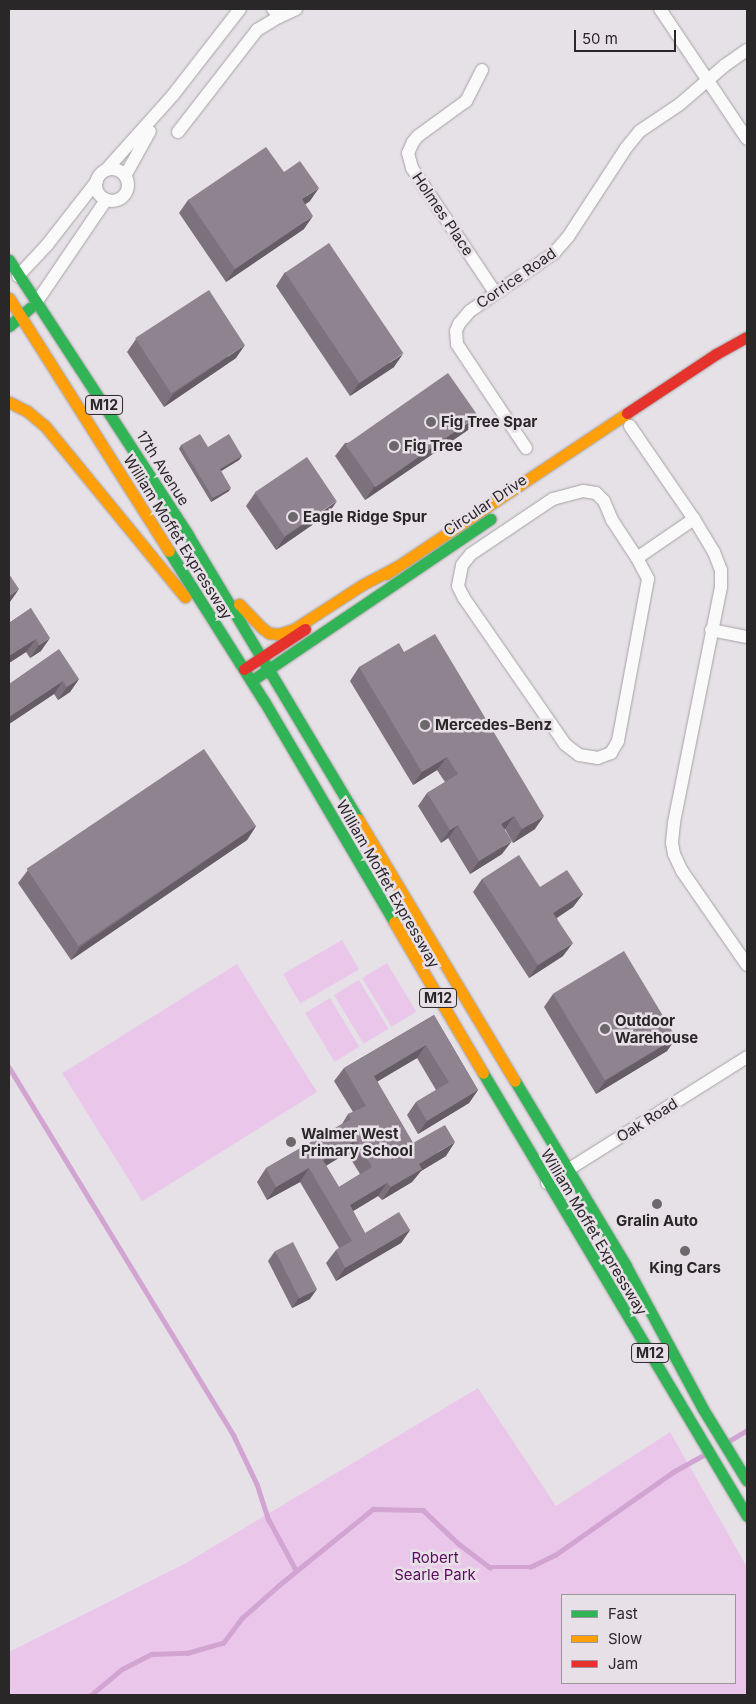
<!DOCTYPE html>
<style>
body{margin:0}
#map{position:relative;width:756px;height:1704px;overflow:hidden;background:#e6e1e6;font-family:Inter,sans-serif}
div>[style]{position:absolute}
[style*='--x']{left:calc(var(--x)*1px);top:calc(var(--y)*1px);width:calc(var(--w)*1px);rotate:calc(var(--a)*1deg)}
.green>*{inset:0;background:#eac7ea;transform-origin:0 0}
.stream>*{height:4.5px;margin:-2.25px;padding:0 2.25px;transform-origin:2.25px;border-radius:2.25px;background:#d2a4d2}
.roads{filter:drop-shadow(0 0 1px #a4a1a4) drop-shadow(0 0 1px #a4a1a4)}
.street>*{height:12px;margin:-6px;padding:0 6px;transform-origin:6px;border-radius:6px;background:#fbfafb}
.street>.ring{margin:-6px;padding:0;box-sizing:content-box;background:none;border:12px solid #fbfafb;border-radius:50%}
.fast>*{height:11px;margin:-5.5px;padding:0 5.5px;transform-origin:5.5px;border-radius:5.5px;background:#30b455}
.slow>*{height:11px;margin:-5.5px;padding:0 5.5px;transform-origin:5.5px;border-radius:5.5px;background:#ff9f0a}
.jam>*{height:11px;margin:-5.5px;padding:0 5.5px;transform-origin:5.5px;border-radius:5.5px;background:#e5322d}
.wall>*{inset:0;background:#7c717c}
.shaded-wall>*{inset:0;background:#655c65}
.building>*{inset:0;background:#908390;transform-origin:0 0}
.dots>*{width:14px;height:14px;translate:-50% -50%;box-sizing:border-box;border:2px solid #e7e0e7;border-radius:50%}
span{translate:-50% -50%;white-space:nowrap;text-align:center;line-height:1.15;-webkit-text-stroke:5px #e7e0e7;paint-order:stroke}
.shield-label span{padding:1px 4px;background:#e7e0e7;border:1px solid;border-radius:4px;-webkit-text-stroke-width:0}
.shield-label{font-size:14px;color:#2a2729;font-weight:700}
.street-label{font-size:15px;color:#2a2729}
.poi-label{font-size:15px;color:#2a2729;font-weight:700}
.left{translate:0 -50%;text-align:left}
.park-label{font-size:15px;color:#5b0c5e}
.frame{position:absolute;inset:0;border:10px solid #2a2729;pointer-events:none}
.legend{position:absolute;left:561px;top:1594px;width:175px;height:90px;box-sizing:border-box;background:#e7e0e7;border:1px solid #9b969b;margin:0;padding:6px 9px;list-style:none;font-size:15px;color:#2a2729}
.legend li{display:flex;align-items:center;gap:10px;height:25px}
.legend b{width:25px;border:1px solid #9b969b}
.scale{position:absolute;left:574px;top:30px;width:102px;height:22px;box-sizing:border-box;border:2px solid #2a2729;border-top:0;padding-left:6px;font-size:15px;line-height:18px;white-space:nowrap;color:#2a2729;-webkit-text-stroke:4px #e7e0e7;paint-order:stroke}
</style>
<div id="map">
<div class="green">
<div style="left:342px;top:940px;width:34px;height:68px;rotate:60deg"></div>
<div style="left:387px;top:963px;width:57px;height:29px;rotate:59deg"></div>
<div style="left:237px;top:964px;width:151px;height:206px;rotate:58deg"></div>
<div style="left:359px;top:980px;width:57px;height:29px;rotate:59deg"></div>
<div style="left:330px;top:998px;width:57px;height:29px;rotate:59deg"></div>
<div style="clip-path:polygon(evenodd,478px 1388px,556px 1506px,670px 1432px,747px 1567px,747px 1695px,9px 1695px,9px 1652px,186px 1563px,478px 1388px,735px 1595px,735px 1683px,562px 1683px,562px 1595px,735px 1595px)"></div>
</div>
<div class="stream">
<div style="--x:9;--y:1067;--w:432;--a:58.6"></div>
<div style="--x:234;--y:1436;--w:53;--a:64.4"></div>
<div style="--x:257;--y:1484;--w:38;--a:72"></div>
<div style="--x:269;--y:1520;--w:57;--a:61.6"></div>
<div style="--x:729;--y:1441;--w:21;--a:-31"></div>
<div style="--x:91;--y:1695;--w:40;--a:-40"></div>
<div style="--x:122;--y:1669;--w:33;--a:-27"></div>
<div style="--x:151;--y:1654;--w:36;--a:-2"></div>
<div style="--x:187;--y:1653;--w:37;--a:-16"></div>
<div style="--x:223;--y:1643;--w:31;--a:-53"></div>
<div style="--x:242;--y:1618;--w:50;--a:-41.7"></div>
<div style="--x:279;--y:1585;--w:121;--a:-39"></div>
<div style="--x:373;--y:1509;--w:50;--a:1.1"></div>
<div style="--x:423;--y:1510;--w:50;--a:43.4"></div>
<div style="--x:459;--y:1544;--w:39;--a:37"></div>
<div style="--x:490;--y:1567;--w:40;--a:0"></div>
<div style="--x:530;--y:1567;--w:28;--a:-26"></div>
<div style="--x:555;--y:1555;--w:144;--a:-35.1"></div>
<div style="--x:673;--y:1472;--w:37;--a:-29"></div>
</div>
<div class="roads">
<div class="street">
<div style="--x:273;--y:9;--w:10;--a:53"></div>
<div style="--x:279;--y:17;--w:19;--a:-25"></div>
<div style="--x:660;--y:9;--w:156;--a:56.2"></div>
<div style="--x:482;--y:70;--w:35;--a:117"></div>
<div style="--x:466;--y:101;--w:59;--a:143.9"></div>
<div style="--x:418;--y:136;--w:8;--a:130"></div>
<div style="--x:413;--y:142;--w:12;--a:114"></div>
<div style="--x:408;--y:153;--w:16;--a:75"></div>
<div style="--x:412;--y:168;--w:151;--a:56.3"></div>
<div style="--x:178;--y:132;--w:129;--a:-52.2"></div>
<div style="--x:257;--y:30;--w:26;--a:-31"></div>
<div class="ring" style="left:96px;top:169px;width:20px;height:20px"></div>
<div style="--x:106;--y:170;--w:101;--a:-48.2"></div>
<div style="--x:173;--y:95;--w:109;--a:-52.1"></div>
<div style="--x:125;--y:176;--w:51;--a:-60.9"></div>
<div style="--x:18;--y:276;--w:42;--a:-46.9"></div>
<div style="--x:47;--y:245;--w:81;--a:-52"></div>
<div style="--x:36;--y:303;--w:125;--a:-55.8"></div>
<div style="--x:630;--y:426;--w:113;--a:55.5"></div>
<div style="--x:694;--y:519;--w:39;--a:59"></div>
<div style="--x:714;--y:552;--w:19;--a:69"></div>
<div style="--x:721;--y:570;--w:17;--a:90"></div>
<div style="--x:721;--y:587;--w:241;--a:101.3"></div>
<div style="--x:674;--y:823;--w:20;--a:96"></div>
<div style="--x:672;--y:843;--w:11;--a:80"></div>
<div style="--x:674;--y:854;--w:19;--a:65"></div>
<div style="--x:682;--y:871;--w:114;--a:55.3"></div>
<div style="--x:526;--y:448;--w:125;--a:-123.6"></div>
<div style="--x:457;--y:344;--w:13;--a:-94"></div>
<div style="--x:456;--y:331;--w:8;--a:-67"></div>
<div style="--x:459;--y:324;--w:17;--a:-50"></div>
<div style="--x:470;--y:311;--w:102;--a:-34.6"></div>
<div style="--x:554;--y:253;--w:21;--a:-49"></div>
<div style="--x:568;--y:237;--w:106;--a:-56.9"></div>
<div style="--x:626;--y:148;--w:22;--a:-51"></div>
<div style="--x:640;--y:131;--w:48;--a:-34"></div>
<div style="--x:680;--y:104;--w:58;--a:-40.8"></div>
<div style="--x:724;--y:66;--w:28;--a:-35"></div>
<div style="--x:583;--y:491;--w:13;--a:9"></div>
<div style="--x:596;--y:493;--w:11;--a:45"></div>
<div style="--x:604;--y:501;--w:21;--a:67"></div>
<div style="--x:612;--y:520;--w:45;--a:56.7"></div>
<div style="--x:637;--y:558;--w:24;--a:62"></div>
<div style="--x:648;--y:579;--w:165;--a:100.5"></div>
<div style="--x:618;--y:741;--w:14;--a:120"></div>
<div style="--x:611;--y:753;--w:14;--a:159"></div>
<div style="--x:598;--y:758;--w:19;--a:-171"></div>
<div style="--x:579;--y:755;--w:18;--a:-142"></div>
<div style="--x:565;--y:744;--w:178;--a:-124.7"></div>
<div style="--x:464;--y:598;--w:13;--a:-117"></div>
<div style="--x:458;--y:586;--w:21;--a:-79"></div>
<div style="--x:462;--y:565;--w:14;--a:-51"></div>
<div style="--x:471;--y:554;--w:99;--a:-33.9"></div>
<div style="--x:553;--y:499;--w:31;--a:-15"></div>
<div style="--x:637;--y:558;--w:69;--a:-34.4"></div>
<div style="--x:711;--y:630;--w:37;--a:11"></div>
<div style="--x:547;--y:1183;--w:236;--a:-32.2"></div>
</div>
<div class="fast">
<div style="--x:9;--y:260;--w:328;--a:56.9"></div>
<div style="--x:188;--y:535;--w:331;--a:59.1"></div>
<div style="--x:9;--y:326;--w:28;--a:-41"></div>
<div style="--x:169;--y:551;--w:178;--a:57.7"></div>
<div style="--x:264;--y:701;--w:256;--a:59.5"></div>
<div style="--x:257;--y:677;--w:282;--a:-34.1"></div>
<div style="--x:483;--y:1073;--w:516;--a:59.21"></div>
<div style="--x:515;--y:1081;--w:216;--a:59"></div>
<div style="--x:626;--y:1266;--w:162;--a:61.7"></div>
<div style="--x:703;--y:1409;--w:84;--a:58.6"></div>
</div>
<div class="slow">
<div style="--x:9;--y:298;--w:299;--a:57.7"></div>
<div style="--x:9;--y:402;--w:20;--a:27"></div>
<div style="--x:27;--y:411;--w:23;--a:40"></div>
<div style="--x:45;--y:426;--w:221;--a:50.7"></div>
<div style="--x:386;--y:574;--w:290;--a:-33.7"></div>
<div style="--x:239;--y:604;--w:33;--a:46"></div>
<div style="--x:262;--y:628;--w:9;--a:36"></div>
<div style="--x:269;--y:633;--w:10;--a:6"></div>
<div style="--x:279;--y:634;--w:16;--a:-18"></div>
<div style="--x:294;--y:629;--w:81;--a:-32.9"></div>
<div style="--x:362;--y:585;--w:41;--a:-27.8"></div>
<div style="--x:358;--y:819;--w:305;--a:59.1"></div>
<div style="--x:394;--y:922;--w:175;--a:59.5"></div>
</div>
<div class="jam">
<div style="--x:627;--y:413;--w:107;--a:-33.5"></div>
<div style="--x:716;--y:354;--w:35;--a:-29"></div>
<div style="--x:244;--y:669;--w:73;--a:-33.3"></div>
</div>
</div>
<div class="wall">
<div style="clip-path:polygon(284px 172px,310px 201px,305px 204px,304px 229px,226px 282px,179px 213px,188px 200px)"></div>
<div style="clip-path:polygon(285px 272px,394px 367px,350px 396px,276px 286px)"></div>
<div style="clip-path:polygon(136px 339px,236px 358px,164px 407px,127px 352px)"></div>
<div style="clip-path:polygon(468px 430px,365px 500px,335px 456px,345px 443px)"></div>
<div style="clip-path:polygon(181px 445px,208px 447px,242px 456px,239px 460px,221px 471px,229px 491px,211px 502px,179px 449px)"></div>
<div style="clip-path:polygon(255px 493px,328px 514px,276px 550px,246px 506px)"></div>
<div style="clip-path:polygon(31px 608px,41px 651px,30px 658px,26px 652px,9px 663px,9px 623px)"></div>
<div style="clip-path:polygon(404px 652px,535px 829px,513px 843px,505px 829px,502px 854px,470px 874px,448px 838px,441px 843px,418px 806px,427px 793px,445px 782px,437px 770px,413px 785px,350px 681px,359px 667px)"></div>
<div style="clip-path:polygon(79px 679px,70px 692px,58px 700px,54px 694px,9px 724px,9px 684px)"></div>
<div style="clip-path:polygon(256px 826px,247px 840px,71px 960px,18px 883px,28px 870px)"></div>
<div style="clip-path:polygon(482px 879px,583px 894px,573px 907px,557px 918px,563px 956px,529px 978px,473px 892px)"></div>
<div style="clip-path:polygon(553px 994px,676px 1038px,667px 1051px,596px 1094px,544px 1007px)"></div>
<div style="clip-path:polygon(evenodd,434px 1015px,478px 1090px,469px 1103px,418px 1134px,407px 1115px,416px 1102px,436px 1090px,417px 1058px,377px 1081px,413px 1143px,446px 1156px,421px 1171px,412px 1182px,382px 1200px,378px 1196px,353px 1211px,365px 1233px,410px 1230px,401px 1243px,336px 1281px,326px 1263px,336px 1250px,339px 1248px,300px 1182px,267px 1200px,257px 1182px,266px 1168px,342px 1124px,348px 1114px,353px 1112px,334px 1081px,344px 1068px,434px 1015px,347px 1153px,360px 1174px,339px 1187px,326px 1166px,347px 1153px)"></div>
<div style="clip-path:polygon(275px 1251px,310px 1299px,292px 1308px,268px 1261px)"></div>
</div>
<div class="shaded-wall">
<div style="clip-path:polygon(319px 188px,310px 201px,293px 213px,302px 199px)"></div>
<div style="clip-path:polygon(313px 216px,304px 229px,226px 282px,235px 269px)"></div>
<div style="clip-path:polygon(245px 345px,236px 358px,164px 407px,173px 394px)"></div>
<div style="clip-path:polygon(403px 354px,394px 367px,350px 396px,359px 383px)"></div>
<div style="clip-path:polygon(478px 416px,468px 430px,365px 500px,374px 487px)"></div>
<div style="clip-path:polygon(242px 456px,239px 460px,218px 473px,220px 469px)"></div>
<div style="clip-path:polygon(231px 488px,229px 491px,211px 502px,213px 498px)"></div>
<div style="clip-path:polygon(337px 501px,328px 514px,276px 550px,285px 537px)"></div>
<div style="clip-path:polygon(19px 589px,10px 602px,9px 603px,9px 596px)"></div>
<div style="clip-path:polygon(50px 638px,41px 651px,30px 658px,39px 645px)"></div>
<div style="clip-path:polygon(36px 639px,26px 652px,9px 663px,9px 656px)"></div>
<div style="clip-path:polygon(79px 679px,70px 692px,58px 700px,67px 687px)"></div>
<div style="clip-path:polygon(63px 681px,54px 694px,9px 724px,9px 717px)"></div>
<div style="clip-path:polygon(447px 757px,437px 770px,413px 785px,422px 772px)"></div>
<div style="clip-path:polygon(514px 816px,505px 829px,501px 824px)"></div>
<div style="clip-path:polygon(544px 816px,535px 829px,513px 843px,522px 829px)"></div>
<div style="clip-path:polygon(458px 825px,448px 838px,441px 843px,450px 830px)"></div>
<div style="clip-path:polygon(256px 826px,247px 840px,71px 960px,80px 947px)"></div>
<div style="clip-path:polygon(512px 841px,502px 854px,470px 874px,479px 861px)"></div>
<div style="clip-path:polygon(583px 894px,573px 907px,544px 926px,553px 913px)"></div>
<div style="clip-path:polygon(573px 943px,563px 956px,529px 978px,538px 965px)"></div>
<div style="clip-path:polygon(676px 1038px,667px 1051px,596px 1094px,605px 1081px)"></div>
<div style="clip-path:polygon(426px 1045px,417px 1058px,365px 1089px,374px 1076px)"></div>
<div style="clip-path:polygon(478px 1090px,469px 1103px,418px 1134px,427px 1121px)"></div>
<div style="clip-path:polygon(356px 1140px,347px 1153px,313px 1173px,323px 1160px)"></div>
<div style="clip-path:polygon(455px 1142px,446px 1156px,421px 1171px,412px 1182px,382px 1200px,391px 1187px,419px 1164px)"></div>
<div style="clip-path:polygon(309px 1168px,300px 1182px,267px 1200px,276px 1187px)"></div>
<div style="clip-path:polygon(387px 1183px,378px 1196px,340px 1219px,350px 1205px)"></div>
<div style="clip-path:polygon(410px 1230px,401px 1243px,336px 1281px,345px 1268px)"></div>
<div style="clip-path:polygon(317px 1289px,310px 1299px,292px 1308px,299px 1298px)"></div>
</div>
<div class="building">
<div style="clip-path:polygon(266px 147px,284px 172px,300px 161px,319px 188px,302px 199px,313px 216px,235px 269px,188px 200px)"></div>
<div style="left:329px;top:243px;width:133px;height:53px;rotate:56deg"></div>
<div style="left:209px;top:290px;width:66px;height:88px;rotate:57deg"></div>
<div style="left:448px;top:373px;width:52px;height:125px;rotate:55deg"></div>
<div style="clip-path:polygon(200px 434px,208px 447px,229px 434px,242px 456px,220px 469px,231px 488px,213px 498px,181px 445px)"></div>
<div style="left:307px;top:457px;width:53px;height:63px;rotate:56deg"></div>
<div style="clip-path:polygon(9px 574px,19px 589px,9px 596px)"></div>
<div style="clip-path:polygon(31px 608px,50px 638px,39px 645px,36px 639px,9px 656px,9px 623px)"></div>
<div style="clip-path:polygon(435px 634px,544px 816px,522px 829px,514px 816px,501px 824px,512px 841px,479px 861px,458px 825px,450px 830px,427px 793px,458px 774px,447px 757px,422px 772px,359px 667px,399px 643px,404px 652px)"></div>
<div style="clip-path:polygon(59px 649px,79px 679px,67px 687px,63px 681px,9px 717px,9px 684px)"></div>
<div style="left:204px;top:749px;width:93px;height:214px;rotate:56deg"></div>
<div style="clip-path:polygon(519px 855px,540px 887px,567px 870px,583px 894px,553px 913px,573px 943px,538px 965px,482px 879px)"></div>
<div style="left:624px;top:951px;width:101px;height:83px;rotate:59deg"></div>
<div style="clip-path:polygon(evenodd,434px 1015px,478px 1090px,427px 1121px,416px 1102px,449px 1082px,426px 1045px,374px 1076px,413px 1143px,445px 1125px,455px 1142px,419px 1164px,422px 1169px,391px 1187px,387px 1183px,350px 1205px,365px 1233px,399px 1212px,410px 1230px,345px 1268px,336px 1250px,352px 1241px,309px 1168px,276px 1187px,266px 1168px,351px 1119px,348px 1114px,366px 1106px,344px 1068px,434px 1015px,356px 1140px,372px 1167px,339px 1187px,323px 1160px,356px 1140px)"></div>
<div style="left:293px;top:1242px;width:53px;height:20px;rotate:63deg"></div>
</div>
<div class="dots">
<div style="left:431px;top:422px;background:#6c686b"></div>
<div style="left:394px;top:446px;background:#6c686b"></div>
<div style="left:293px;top:517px;background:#6c686b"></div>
<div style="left:425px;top:725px;background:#6c686b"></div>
<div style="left:605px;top:1029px;background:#6c686b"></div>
<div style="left:291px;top:1142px;background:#6c686b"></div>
<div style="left:657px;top:1204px;background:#6c686b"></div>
<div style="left:685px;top:1251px;background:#6c686b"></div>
</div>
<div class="shield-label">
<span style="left:104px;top:405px">M12</span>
<span style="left:438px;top:998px">M12</span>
<span style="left:650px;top:1353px">M12</span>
</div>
<div class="street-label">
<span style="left:443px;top:214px;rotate:56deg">Holmes Place</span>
<span style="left:516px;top:278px;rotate:-35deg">Corrice Road</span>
<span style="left:163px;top:468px;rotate:58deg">17th Avenue</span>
<span style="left:485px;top:505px;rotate:-34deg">Circular Drive</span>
<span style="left:178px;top:537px;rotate:58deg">William Moffet Expressway</span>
<span style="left:388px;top:884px;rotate:60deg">William Moffet Expressway</span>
<span style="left:647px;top:1120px;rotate:-32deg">Oak Road</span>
<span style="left:594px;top:1232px;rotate:59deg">William Moffet Expressway</span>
</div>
<div class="poi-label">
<span class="left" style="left:441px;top:422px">Fig Tree Spar</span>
<span class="left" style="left:404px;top:446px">Fig Tree</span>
<span class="left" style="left:303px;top:517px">Eagle Ridge Spur</span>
<span class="left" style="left:435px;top:725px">Mercedes-Benz</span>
<span class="left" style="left:615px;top:1029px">Outdoor<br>Warehouse</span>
<span class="left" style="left:301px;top:1142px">Walmer West<br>Primary School</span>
<span style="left:657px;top:1221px">Gralin Auto</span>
<span style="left:685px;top:1268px">King Cars</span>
</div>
<div class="park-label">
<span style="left:435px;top:1566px">Robert<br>Searle Park</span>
</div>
<div class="frame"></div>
<ul class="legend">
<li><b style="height:6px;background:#30b455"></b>Fast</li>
<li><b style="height:6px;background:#ff9f0a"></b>Slow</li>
<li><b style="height:6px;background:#e5322d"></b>Jam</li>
</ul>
<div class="scale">50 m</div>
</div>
